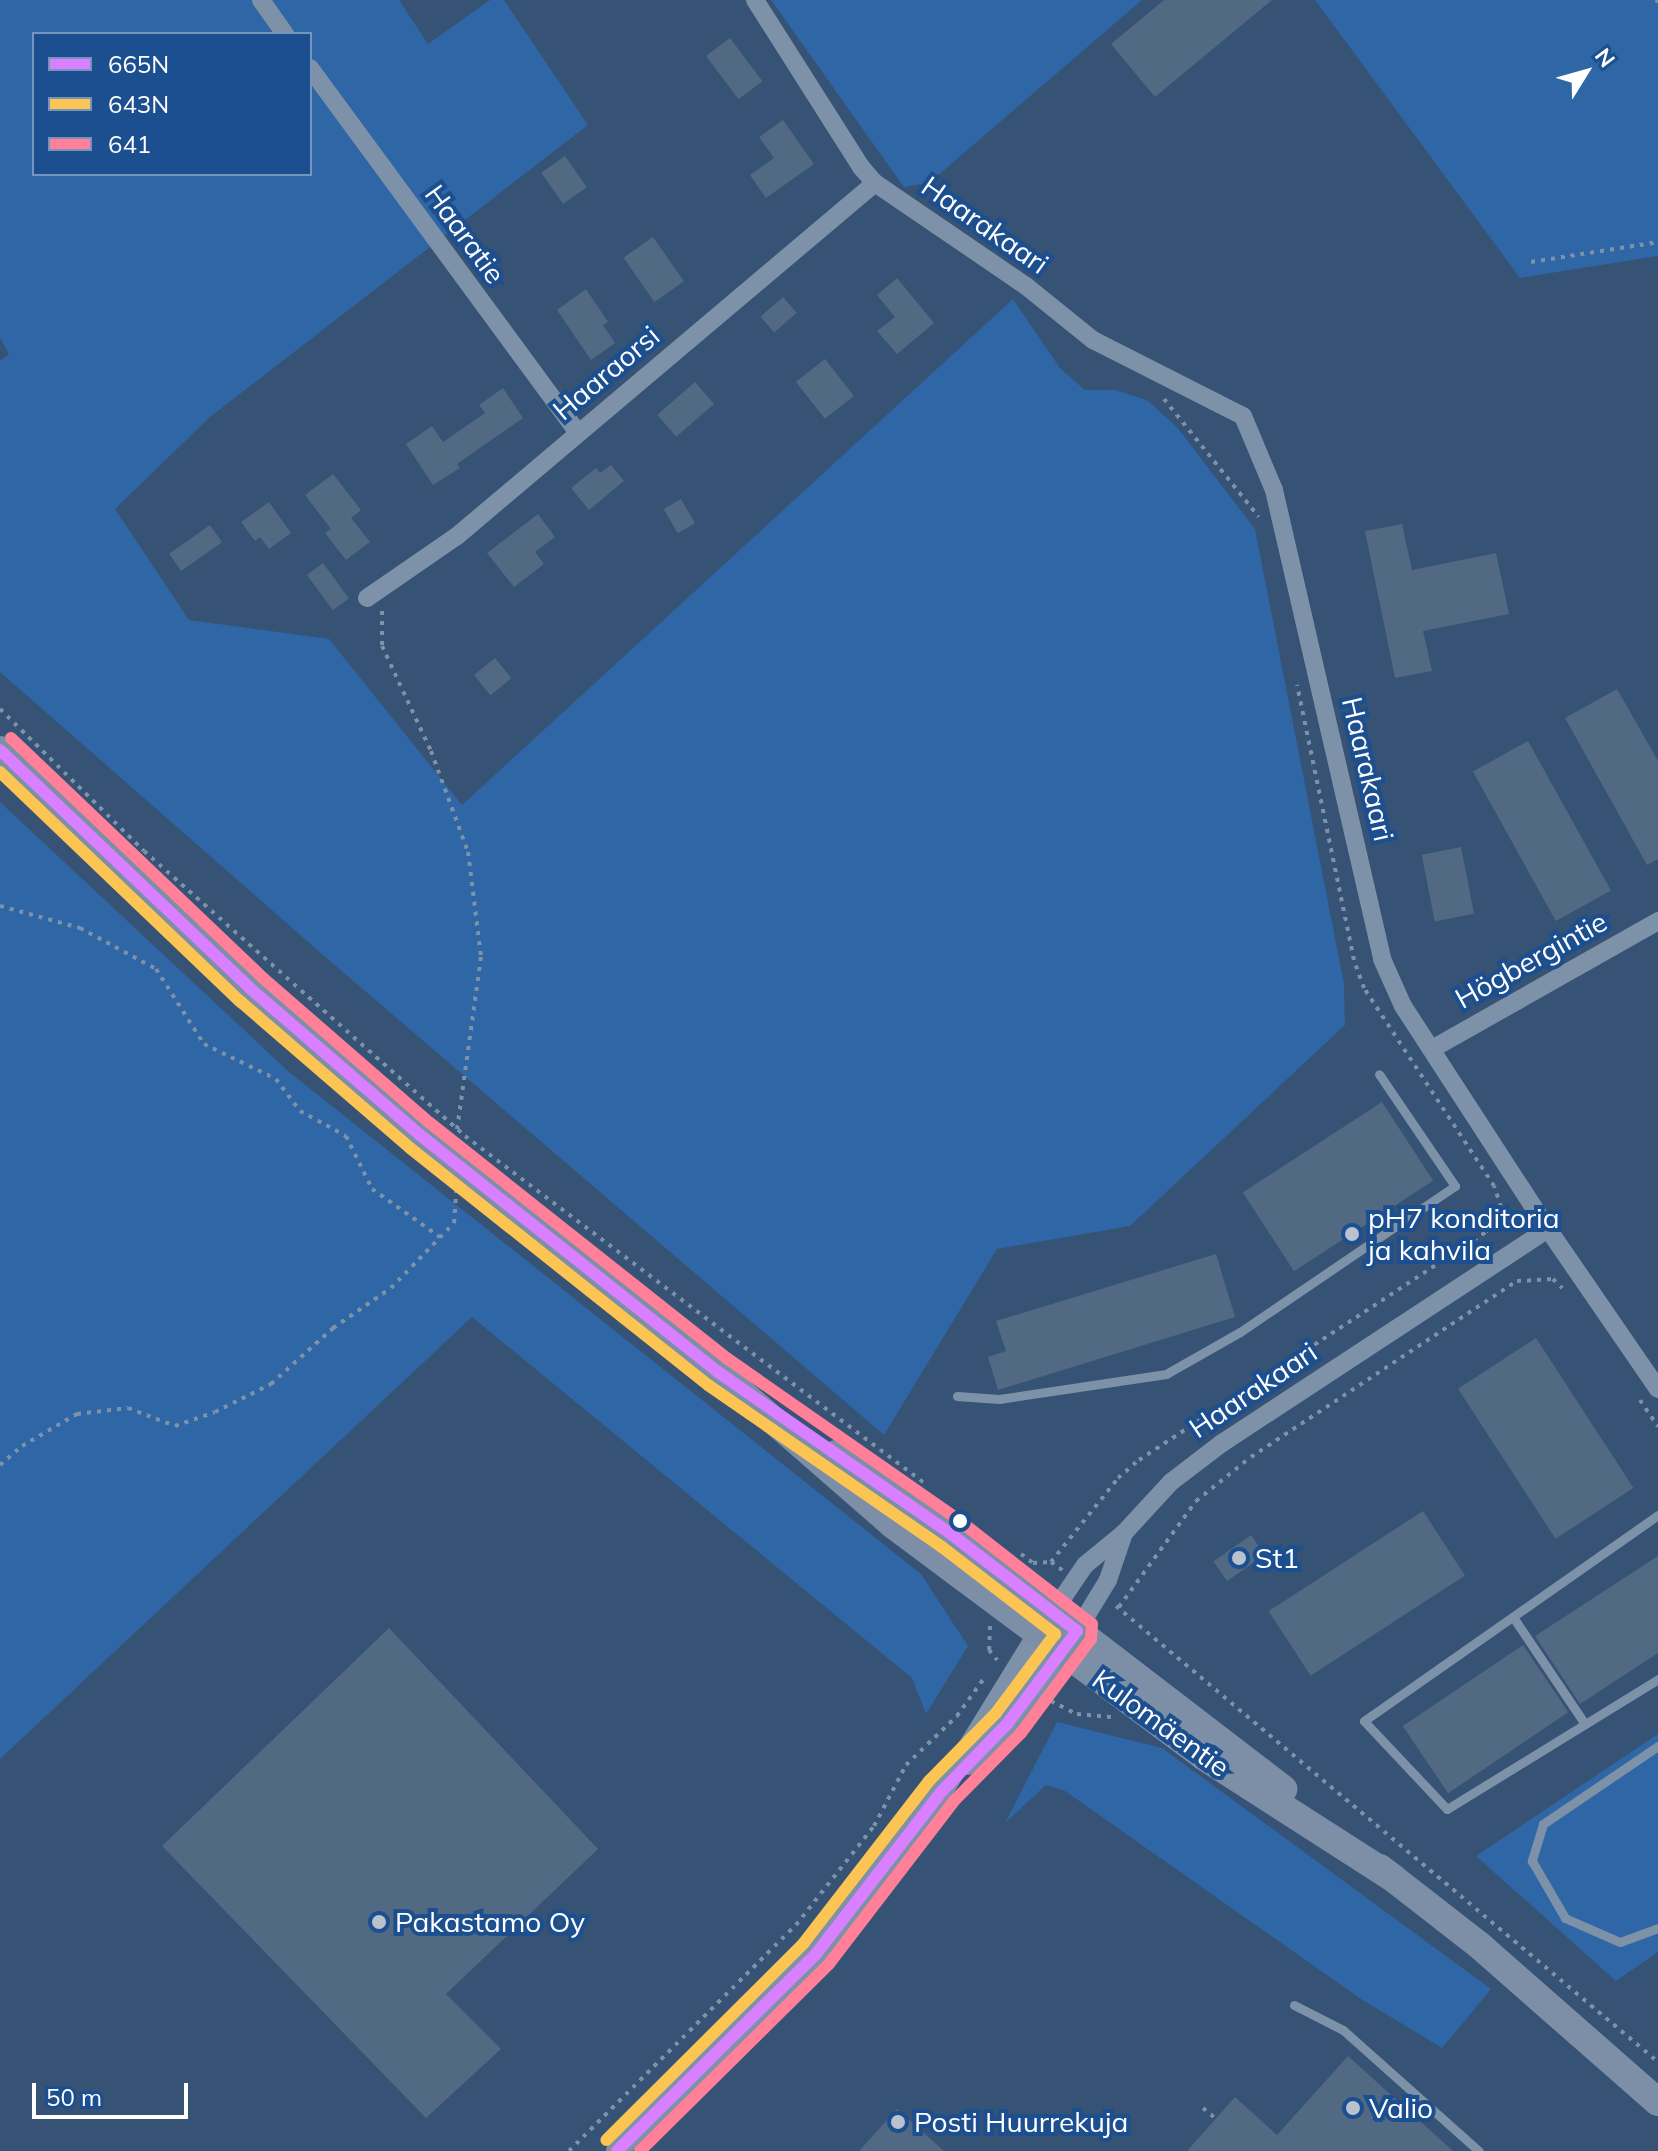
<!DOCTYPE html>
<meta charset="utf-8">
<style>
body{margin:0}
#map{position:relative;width:1658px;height:2151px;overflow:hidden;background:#365274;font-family:Mulish,sans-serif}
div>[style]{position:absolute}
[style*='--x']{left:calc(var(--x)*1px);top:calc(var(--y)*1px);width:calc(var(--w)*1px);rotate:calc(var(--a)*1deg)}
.green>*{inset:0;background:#2f66a5}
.building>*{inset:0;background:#526984;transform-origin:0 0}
.path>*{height:4px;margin-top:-2px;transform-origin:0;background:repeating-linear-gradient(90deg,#7d92a8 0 4px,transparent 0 10px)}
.service>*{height:9px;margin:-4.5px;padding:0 4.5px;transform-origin:4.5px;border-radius:4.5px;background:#7d92a8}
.minor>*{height:18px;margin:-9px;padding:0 9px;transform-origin:9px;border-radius:9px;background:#7d92a8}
.tertiary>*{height:22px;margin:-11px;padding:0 11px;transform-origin:11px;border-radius:11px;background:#7d92a8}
.primary>*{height:28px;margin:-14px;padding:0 14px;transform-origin:14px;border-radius:14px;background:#7d8ea7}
.bus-1>*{height:12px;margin:-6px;padding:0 6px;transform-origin:6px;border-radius:6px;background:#d880ff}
.bus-2>*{height:12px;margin:-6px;padding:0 6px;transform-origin:6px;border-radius:6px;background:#fcc553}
.bus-3>*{height:12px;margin:-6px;padding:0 6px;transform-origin:6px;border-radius:6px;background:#ff8098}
.dots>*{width:22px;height:22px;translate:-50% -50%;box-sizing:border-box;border:4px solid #1b4f8f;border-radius:50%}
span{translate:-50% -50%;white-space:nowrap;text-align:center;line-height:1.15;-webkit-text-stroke:8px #1b4f8f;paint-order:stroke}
.street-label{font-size:28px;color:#fff}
.poi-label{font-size:28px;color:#fff}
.left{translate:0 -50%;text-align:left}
.legend{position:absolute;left:32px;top:32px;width:280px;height:144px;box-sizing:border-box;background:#1b4f8f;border:2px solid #7695bc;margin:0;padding:10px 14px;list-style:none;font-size:24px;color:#fff}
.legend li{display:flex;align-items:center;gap:16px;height:40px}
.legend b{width:40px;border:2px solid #7695bc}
.north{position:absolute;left:1546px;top:32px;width:80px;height:80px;-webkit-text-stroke:6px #1b4f8f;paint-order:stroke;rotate:53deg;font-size:22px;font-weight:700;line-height:32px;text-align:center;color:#fff}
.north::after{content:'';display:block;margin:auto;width:28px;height:36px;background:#fff;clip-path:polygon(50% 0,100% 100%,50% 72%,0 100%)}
.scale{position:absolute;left:32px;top:2083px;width:156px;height:36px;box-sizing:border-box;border:4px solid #fff;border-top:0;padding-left:10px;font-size:24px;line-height:28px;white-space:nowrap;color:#fff;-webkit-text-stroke:6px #1b4f8f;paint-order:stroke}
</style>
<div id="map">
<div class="green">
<div style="clip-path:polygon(evenodd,0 0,399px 0,428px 44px,490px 0,504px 0,588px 125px,210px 417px,115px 509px,189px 620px,329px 639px,462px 805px,1013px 299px,1060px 368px,1085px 390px,1115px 390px,1147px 400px,1177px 427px,1255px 529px,1344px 984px,1345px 1025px,1130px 1226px,997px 1249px,884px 1435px,323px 955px,0 672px,0 361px,9px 354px,0 338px,0 0,34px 34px,310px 34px,310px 174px,34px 174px,34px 34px)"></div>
<div style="clip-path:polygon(771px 0,1142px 0,929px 183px,904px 187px)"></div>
<div style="clip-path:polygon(1315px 0,1658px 0,1658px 256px,1520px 278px)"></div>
<div style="clip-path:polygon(0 802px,288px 1071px,921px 1574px,968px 1646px,926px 1714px,912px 1678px,472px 1317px,0 1759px)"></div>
<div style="clip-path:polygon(1057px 1722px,1162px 1748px,1491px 1989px,1442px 2048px,1361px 1999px,1065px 1791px,1046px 1785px,1005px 1823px)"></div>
<div style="clip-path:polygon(1658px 1734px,1658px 1952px,1616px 1981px,1476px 1856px)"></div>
</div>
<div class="building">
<div style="clip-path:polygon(1164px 0,1272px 0,1155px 97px,1111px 44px)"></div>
<div style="left:730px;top:38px;width:54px;height:30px;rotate:53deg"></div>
<div style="clip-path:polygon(783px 120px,814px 164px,766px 198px,750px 175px,774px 158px,759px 137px)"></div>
<div style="left:565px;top:156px;width:38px;height:29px;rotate:55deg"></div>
<div style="left:653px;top:237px;width:54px;height:36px;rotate:55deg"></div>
<div style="clip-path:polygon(897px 278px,934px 323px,897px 354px,877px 331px,895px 317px,877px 295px)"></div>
<div style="clip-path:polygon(586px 289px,608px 322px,603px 325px,615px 343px,591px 360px,557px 310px)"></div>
<div style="left:783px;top:297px;width:21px;height:30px;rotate:49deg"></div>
<div style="left:825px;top:359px;width:47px;height:37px;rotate:52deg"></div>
<div style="left:695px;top:382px;width:29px;height:50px;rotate:49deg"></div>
<div style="clip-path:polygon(503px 388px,523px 418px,457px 464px,460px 468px,433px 485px,406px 444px,432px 426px,443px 442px,485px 413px,479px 405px)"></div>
<div style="clip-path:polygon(611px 465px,624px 481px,589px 510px,571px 488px,596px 468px,600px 473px)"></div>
<div style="clip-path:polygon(333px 474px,361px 510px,351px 518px,370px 542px,346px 560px,325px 533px,331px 529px,305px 495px)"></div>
<div style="left:681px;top:499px;width:28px;height:20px;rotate:60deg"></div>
<div style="clip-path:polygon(269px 502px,291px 533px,269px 549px,260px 537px,255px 541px,241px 522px)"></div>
<div style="clip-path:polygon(538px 514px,555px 537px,535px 552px,544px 564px,514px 587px,487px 553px)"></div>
<div style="clip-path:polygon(1402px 524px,1412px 570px,1496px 553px,1509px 614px,1423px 631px,1432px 671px,1395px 678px,1365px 531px)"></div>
<div style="left:210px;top:525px;width:21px;height:50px;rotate:55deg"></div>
<div style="left:323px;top:563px;width:44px;height:20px;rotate:54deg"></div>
<div style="left:495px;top:658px;width:26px;height:27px;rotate:51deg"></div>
<div style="clip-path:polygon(1617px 689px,1658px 761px,1658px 859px,1647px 865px,1565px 718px)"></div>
<div style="left:1528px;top:741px;width:171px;height:63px;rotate:61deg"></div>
<div style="left:1461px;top:847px;width:68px;height:40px;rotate:79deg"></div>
<div style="left:1382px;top:1102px;width:94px;height:166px;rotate:57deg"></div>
<div style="clip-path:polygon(1216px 1254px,1235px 1317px,998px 1390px,988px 1357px,1006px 1351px,996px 1321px)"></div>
<div style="left:1536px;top:1338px;width:179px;height:93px;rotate:57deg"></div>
<div style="left:1423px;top:1511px;width:77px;height:184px;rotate:57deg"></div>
<div style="left:1251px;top:1535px;width:24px;height:46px;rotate:55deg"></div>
<div style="clip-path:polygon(1658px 1556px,1658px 1653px,1580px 1704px,1535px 1636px)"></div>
<div style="clip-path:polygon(389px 1628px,598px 1849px,446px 1994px,501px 2049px,426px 2118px,162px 1846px)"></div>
<div style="left:1523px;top:1645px;width:81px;height:145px;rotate:56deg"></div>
<div style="clip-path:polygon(1348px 2056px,1453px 2151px,1187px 2151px,1235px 2097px,1277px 2135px)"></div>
<div style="clip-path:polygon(897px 2109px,944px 2151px,859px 2151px)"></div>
</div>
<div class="path">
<div style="--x:1656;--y:0;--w:3;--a:45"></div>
<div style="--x:1531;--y:262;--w:129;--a:-8.9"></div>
<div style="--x:1164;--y:399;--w:151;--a:51.2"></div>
<div style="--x:382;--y:611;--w:35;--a:90"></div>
<div style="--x:382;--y:646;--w:116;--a:65"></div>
<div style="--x:431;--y:751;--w:108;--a:69.9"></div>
<div style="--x:468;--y:852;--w:106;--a:82.9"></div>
<div style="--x:481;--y:957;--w:174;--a:97.9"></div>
<div style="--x:0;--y:709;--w:202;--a:44.6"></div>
<div style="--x:144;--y:851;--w:429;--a:41.6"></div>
<div style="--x:465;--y:1136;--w:579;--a:37.07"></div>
<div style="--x:0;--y:906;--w:83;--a:15.4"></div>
<div style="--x:80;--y:928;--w:86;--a:28.3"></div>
<div style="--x:156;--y:969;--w:89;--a:57.4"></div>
<div style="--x:204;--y:1044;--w:80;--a:25.9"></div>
<div style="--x:276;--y:1079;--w:40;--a:53"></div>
<div style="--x:300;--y:1111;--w:52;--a:28.5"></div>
<div style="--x:346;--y:1136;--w:59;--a:63.9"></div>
<div style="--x:372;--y:1189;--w:83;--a:35.2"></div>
<div style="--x:1640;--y:1400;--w:32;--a:56"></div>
<div style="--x:0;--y:1465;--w:29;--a:-41"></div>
<div style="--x:22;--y:1446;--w:64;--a:-30.2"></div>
<div style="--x:77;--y:1414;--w:51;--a:-6.7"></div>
<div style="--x:128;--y:1408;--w:50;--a:21"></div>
<div style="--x:175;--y:1426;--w:42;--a:-19.3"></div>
<div style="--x:215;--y:1412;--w:63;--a:-26.6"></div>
<div style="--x:271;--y:1384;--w:84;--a:-42.1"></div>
<div style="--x:333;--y:1328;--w:70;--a:-34.6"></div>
<div style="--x:391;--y:1288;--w:91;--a:-45.9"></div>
<div style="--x:454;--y:1223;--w:32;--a:-86"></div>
<div style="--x:1021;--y:1554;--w:15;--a:37"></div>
<div style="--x:1033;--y:1563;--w:18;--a:-3"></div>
<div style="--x:1051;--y:1562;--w:14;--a:36"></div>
<div style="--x:1051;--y:1562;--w:107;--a:-51.4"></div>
<div style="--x:1118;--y:1478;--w:28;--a:-41"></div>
<div style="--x:1139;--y:1460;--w:415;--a:-33.3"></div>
<div style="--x:1486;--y:1232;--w:18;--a:-49"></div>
<div style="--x:1498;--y:1218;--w:11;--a:-75"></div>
<div style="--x:1501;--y:1207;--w:22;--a:-108"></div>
<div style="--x:1494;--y:1186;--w:237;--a:-123.3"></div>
<div style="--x:1364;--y:988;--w:30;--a:-110"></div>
<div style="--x:1354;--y:960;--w:281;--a:-101.7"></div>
<div style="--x:1116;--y:1606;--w:708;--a:40.07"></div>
<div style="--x:1119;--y:1607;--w:131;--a:-54"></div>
<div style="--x:1196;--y:1501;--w:70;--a:-38.7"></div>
<div style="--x:1251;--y:1457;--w:319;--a:-33.5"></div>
<div style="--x:1517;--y:1281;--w:36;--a:-3"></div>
<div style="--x:1553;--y:1279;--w:13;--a:45"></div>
<div style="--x:990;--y:1626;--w:24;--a:92"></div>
<div style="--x:989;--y:1650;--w:13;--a:51"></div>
<div style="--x:1051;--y:1701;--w:29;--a:27"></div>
<div style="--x:1077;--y:1714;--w:34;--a:5"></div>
<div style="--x:1203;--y:2108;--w:17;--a:40"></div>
<div style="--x:569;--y:2151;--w:320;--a:-44.9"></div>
<div style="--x:796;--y:1925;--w:126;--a:-51.8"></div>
<div style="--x:874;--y:1826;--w:69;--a:-62.3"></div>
<div style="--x:906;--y:1765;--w:71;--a:-43.9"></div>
<div style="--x:957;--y:1716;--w:48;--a:-54.3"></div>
</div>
<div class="service">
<div style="--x:957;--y:1396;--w:42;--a:4.1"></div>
<div style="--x:999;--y:1399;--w:169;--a:-8.5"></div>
<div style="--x:1166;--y:1374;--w:85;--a:-29.6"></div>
<div style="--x:1240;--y:1332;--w:260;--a:-34.2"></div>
<div style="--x:1455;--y:1186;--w:135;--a:-124.2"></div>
<div style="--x:1658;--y:1515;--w:359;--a:145"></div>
<div style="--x:1364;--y:1721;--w:121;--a:46.7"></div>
<div style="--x:1447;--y:1809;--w:248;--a:-31.6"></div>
<div style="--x:1513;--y:1617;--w:129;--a:56.1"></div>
<div style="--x:1658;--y:1746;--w:139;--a:145.9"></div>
<div style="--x:1543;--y:1824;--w:39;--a:107"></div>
<div style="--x:1532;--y:1861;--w:66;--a:59.9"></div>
<div style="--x:1565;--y:1918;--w:60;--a:23.6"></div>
<div style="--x:1620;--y:1942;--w:40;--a:-20.2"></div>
<div style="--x:1294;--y:2005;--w:55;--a:27"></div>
<div style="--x:1343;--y:2030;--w:182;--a:41.7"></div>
</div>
<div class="minor">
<div style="--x:261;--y:0;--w:42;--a:54.8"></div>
<div style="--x:755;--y:0;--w:198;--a:57.6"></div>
<div style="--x:861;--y:167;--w:21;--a:49"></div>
<div style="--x:875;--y:183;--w:183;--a:34.3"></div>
<div style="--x:1026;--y:286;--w:86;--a:38.9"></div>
<div style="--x:1093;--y:340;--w:168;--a:26.9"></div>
<div style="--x:1243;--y:416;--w:80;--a:67.3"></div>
<div style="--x:1274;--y:490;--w:481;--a:77"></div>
<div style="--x:1382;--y:959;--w:51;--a:65.9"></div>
<div style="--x:1403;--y:1006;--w:266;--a:57"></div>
<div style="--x:1548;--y:1229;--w:390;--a:146.7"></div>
<div style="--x:1222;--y:1443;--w:64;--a:142.6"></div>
<div style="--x:1171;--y:1482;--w:69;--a:132.7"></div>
<div style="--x:1124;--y:1533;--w:50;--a:140.6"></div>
<div style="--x:1085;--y:1565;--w:57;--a:124.2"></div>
<div style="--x:310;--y:68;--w:451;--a:53.7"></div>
<div style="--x:367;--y:598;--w:109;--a:-34.6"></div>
<div style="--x:457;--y:536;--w:547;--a:-40.18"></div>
<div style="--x:1432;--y:1049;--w:260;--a:-29.5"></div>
<div style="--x:1548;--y:1229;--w:194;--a:55.5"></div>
<div style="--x:1077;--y:1631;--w:60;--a:-58.7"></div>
<div style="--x:1108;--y:1580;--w:50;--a:-71.2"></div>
</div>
<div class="tertiary">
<div style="--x:968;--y:1764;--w:57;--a:-45.7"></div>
<div style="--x:1008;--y:1723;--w:104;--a:-52.8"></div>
<div style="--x:617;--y:2151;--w:280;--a:-44.7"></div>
<div style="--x:816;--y:1954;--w:206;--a:-52.3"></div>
<div style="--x:942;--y:1791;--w:201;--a:-58.4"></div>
</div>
<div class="primary">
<div style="--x:0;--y:750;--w:348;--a:43.6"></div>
<div style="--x:252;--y:990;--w:222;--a:40.8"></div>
<div style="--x:420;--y:1135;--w:381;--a:38.5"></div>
<div style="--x:718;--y:1372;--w:231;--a:41.1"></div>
<div style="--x:892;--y:1524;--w:388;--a:36.7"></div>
<div style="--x:1203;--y:1756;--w:226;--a:32.7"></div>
<div style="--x:836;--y:1454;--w:140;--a:34.8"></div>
<div style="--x:951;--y:1534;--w:419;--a:37.5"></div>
<div style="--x:1380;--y:1868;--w:125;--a:37.9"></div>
<div style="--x:1479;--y:1945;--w:238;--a:41.3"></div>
</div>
<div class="bus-1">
<div style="--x:0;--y:750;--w:348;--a:43.6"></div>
<div style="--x:252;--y:990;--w:222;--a:40.8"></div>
<div style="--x:420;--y:1135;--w:381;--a:38.5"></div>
<div style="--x:718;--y:1372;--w:284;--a:34.8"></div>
<div style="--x:951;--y:1534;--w:159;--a:37.6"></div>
<div style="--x:1077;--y:1631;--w:115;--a:126.9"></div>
<div style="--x:1008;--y:1723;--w:95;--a:134.1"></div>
<div style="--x:942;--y:1791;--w:206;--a:127.7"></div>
<div style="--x:816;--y:1954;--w:280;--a:135.3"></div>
</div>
<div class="bus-2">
<div style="--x:0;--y:772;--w:333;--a:43.7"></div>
<div style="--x:241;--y:1002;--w:223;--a:40.8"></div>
<div style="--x:410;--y:1148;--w:381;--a:38.5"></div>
<div style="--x:708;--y:1385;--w:285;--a:34.7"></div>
<div style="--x:942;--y:1547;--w:143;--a:37.6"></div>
<div style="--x:1055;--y:1634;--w:99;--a:126.8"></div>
<div style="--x:996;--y:1713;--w:95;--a:134.6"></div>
<div style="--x:929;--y:1781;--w:205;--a:127.7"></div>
<div style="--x:804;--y:1943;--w:279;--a:135.1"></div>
</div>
<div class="bus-3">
<div style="--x:11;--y:738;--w:348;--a:43.6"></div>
<div style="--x:263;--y:978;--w:221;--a:41"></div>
<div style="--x:430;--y:1123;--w:380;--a:38.4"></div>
<div style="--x:728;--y:1359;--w:283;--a:34.9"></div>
<div style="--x:960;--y:1521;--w:167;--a:38"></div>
<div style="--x:1092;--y:1624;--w:15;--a:94"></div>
<div style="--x:1091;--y:1639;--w:117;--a:126.7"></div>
<div style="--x:1021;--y:1733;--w:95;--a:134.6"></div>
<div style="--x:954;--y:1801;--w:205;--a:127.5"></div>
<div style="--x:829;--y:1964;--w:266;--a:135.3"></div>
</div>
<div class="dots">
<div style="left:1352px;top:1234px;background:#b9c2ce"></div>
<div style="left:960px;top:1521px;background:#fff"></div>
<div style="left:1239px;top:1558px;background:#b9c2ce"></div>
<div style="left:379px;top:1922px;background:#b9c2ce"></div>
<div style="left:1353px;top:2108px;background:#b9c2ce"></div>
<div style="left:898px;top:2122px;background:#b9c2ce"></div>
</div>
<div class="street-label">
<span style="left:985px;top:225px;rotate:35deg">Haarakaari</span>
<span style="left:465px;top:234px;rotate:54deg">Haaratie</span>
<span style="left:606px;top:373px;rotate:-40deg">Haaraorsi</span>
<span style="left:1368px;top:769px;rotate:77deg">Haarakaari</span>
<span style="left:1531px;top:960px;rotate:-29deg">Högbergintie</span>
<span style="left:1253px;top:1390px;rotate:-34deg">Haarakaari</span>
<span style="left:1161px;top:1723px;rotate:36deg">Kulomäentie</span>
</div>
<div class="poi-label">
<span class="left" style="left:1368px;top:1234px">pH7 konditoria<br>ja kahvila</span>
<span class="left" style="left:1255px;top:1558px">St1</span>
<span class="left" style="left:395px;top:1922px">Pakastamo Oy</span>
<span class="left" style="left:1369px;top:2108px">Valio</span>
<span class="left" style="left:914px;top:2122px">Posti Huurrekuja</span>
</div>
<ul class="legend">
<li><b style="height:10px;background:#d880ff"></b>665N</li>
<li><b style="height:10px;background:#fcc553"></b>643N</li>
<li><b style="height:10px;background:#ff8098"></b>641</li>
</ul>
<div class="north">N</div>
<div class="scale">50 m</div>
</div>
